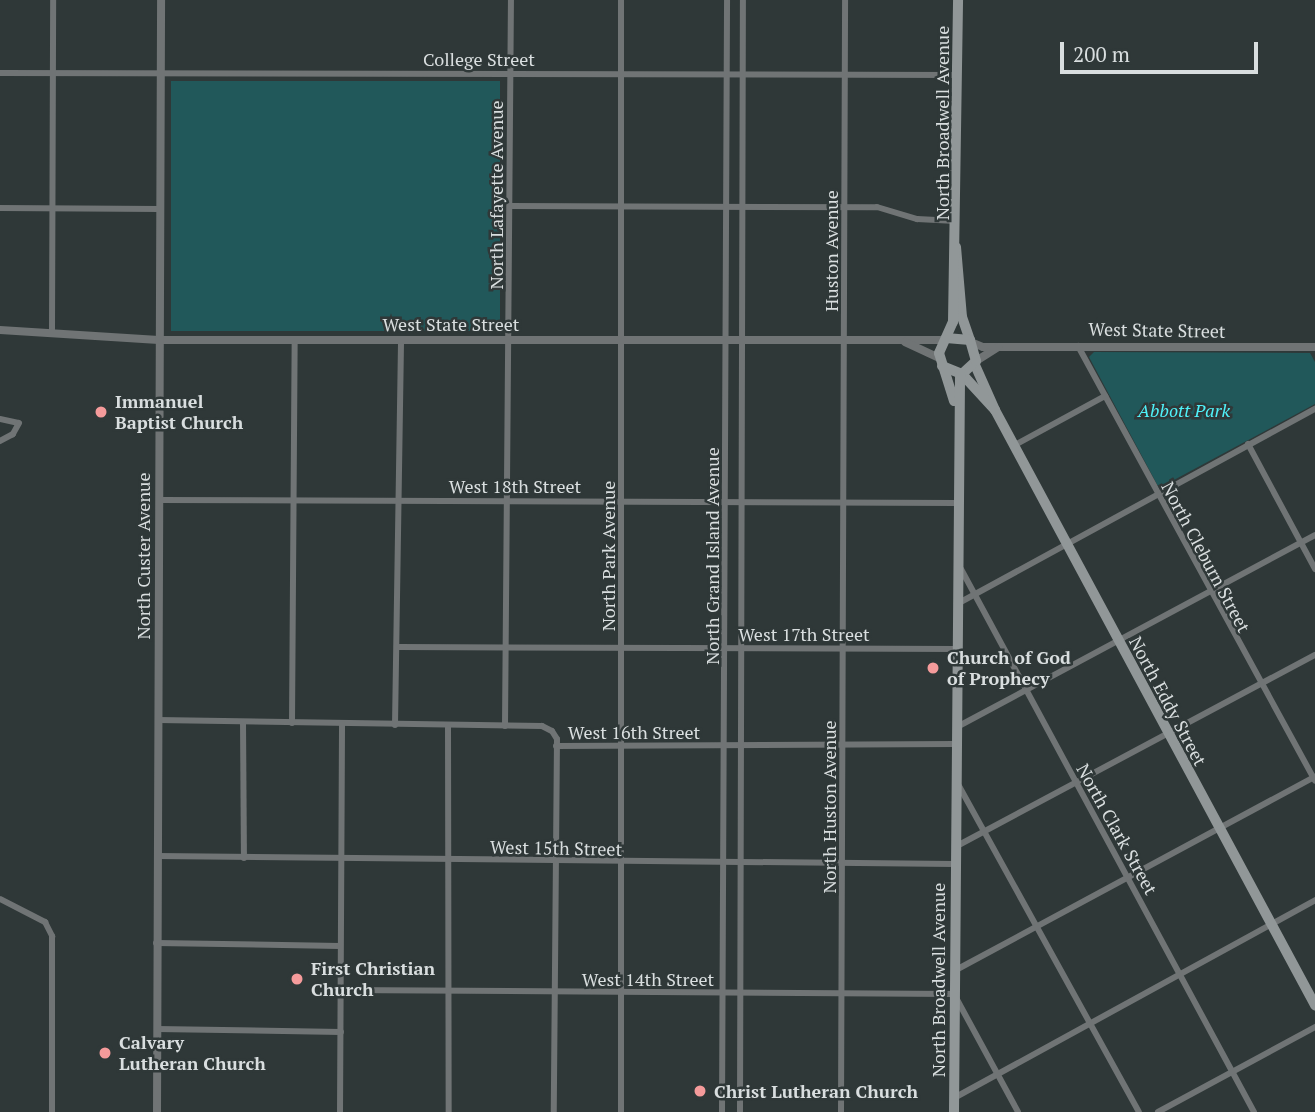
<!DOCTYPE html>
<style>
body{margin:0}
#map{position:relative;width:1315px;height:1112px;overflow:hidden;background:#2f3838;font-family:"PT Serif",serif}
div>[style]{position:absolute}
[style*='--x']{left:calc(var(--x)*1px);top:calc(var(--y)*1px);width:calc(var(--w)*1px);rotate:calc(var(--a)*1deg)}
.green>*{inset:0;background:#21585a;transform-origin:0 0}
.minor>*{height:6px;margin:-3px;padding:0 3px;transform-origin:3px;border-radius:3px;background:#707475}
.tertiary>*{height:8px;margin:-4px;padding:0 4px;transform-origin:4px;border-radius:4px;background:#707475}
.secondary>*{height:10px;margin:-5px;padding:0 5px;transform-origin:5px;border-radius:5px;background:#919798}
.dots>*{width:19px;height:19px;translate:-50% -50%;box-sizing:border-box;border:4px solid #2f3838;border-radius:50%}
span{translate:-50% -50%;white-space:nowrap;text-align:center;line-height:1.15;-webkit-text-stroke:5px #2f3838;paint-order:stroke}
.street-label{font-size:18px;color:#d9dedf}
.poi-label{font-size:18px;color:#d9dedf;font-weight:700}
.left{translate:0 -50%;text-align:left}
.park-label{font-size:18px;color:#4ff1f8;font-style:italic}
.scale{position:absolute;left:1060px;top:42px;width:198px;height:32px;box-sizing:border-box;border:4px solid #d9dedf;border-top:0;padding-left:9px;font-size:21px;line-height:24px;white-space:nowrap;color:#d9dedf;-webkit-text-stroke:5px #2f3838;paint-order:stroke}
</style>
<div id="map">
<div class="green">
<div style="left:171px;top:81px;width:329px;height:250px"></div>
<div style="clip-path:polygon(1094px 352px,1310px 353px,1315px 362px,1315px 404px,1159px 488px,1089px 357px)"></div>
</div>
<div class="minor">
<div style="--x:0;--y:73;--w:957;--a:0.12"></div>
<div style="--x:510;--y:206;--w:367;--a:0.2"></div>
<div style="--x:877;--y:207;--w:42;--a:16.7"></div>
<div style="--x:917;--y:219;--w:39;--a:3"></div>
<div style="--x:0;--y:208;--w:160;--a:0.4"></div>
<div style="--x:52;--y:331;--w:331;--a:-89.8"></div>
<div style="--x:1078;--y:346;--w:495;--a:61.4"></div>
<div style="--x:0;--y:419;--w:19;--a:12"></div>
<div style="--x:19;--y:423;--w:13;--a:119"></div>
<div style="--x:13;--y:434;--w:15;--a:152"></div>
<div style="--x:1248;--y:444;--w:142;--a:61.8"></div>
<div style="--x:1013;--y:446;--w:105;--a:-28.5"></div>
<div style="--x:159;--y:500;--w:797;--a:0.22"></div>
<div style="--x:961;--y:569;--w:617;--a:61.65"></div>
<div style="--x:957;--y:604;--w:408;--a:-28.6"></div>
<div style="--x:399;--y:647;--w:557;--a:0.21"></div>
<div style="--x:158;--y:720;--w:384;--a:0.9"></div>
<div style="--x:542;--y:726;--w:11;--a:27"></div>
<div style="--x:552;--y:731;--w:9;--a:58"></div>
<div style="--x:557;--y:739;--w:373;--a:90.5"></div>
<div style="--x:243;--y:722;--w:136;--a:89.6"></div>
<div style="--x:292;--y:723;--w:384;--a:-89.6"></div>
<div style="--x:395;--y:725;--w:386;--a:-89.1"></div>
<div style="--x:448;--y:725;--w:387;--a:89.9"></div>
<div style="--x:505;--y:726;--w:726;--a:-89.53"></div>
<div style="--x:957;--y:727;--w:406;--a:-28.2"></div>
<div style="--x:556;--y:746;--w:399;--a:-0.3"></div>
<div style="--x:959;--y:786;--w:372;--a:61.1"></div>
<div style="--x:955;--y:847;--w:408;--a:-28.1"></div>
<div style="--x:157;--y:856;--w:797;--a:0.58"></div>
<div style="--x:0;--y:899;--w:51;--a:27.1"></div>
<div style="--x:45;--y:922;--w:16;--a:63"></div>
<div style="--x:52;--y:936;--w:176;--a:90"></div>
<div style="--x:156;--y:943;--w:184;--a:0.9"></div>
<div style="--x:954;--y:971;--w:410;--a:-28.3"></div>
<div style="--x:341;--y:990;--w:613;--a:0.37"></div>
<div style="--x:954;--y:994;--w:134;--a:61.5"></div>
<div style="--x:157;--y:1029;--w:184;--a:0.9"></div>
<div style="--x:954;--y:1098;--w:412;--a:-28.7"></div>
<div style="--x:340;--y:1112;--w:388;--a:-89.7"></div>
<div style="--x:621;--y:1112;--w:1112;--a:-90"></div>
<div style="--x:722;--y:1112;--w:1112;--a:-89.74"></div>
<div style="--x:740;--y:1112;--w:1112;--a:-89.85"></div>
<div style="--x:841;--y:1112;--w:1112;--a:-89.79"></div>
<div style="--x:1158;--y:1112;--w:179;--a:-28.4"></div>
</div>
<div class="tertiary">
<div style="--x:0;--y:330;--w:159;--a:3.6"></div>
<div style="--x:159;--y:340;--w:784;--a:0"></div>
<div style="--x:905;--y:342;--w:38;--a:25"></div>
<div style="--x:973;--y:343;--w:11;--a:22"></div>
<div style="--x:983;--y:347;--w:332;--a:0"></div>
<div style="--x:976;--y:361;--w:26;--a:-32"></div>
<div style="--x:157;--y:1112;--w:1112;--a:-89.79"></div>
</div>
<div class="secondary">
<div style="--x:956;--y:247;--w:70;--a:85.1"></div>
<div style="--x:962;--y:317;--w:24;--a:71"></div>
<div style="--x:975;--y:365;--w:49;--a:66"></div>
<div style="--x:942;--y:366;--w:22;--a:22"></div>
<div style="--x:962;--y:374;--w:19;--a:-43"></div>
<div style="--x:976;--y:361;--w:22;--a:-106"></div>
<div style="--x:970;--y:340;--w:24;--a:-175"></div>
<div style="--x:962;--y:374;--w:49;--a:47.5"></div>
<div style="--x:995;--y:410;--w:676;--a:61.73"></div>
<div style="--x:954;--y:401;--w:50;--a:-107.4"></div>
<div style="--x:939;--y:353;--w:34;--a:-66"></div>
<div style="--x:953;--y:322;--w:322;--a:-89.1"></div>
<div style="--x:954;--y:1112;--w:738;--a:-89.53"></div>
</div>
<div class="dots">
<div style="left:101px;top:412px;background:#f59b9b"></div>
<div style="left:933px;top:668px;background:#f59b9b"></div>
<div style="left:297px;top:979px;background:#f59b9b"></div>
<div style="left:105px;top:1053px;background:#f59b9b"></div>
<div style="left:700px;top:1091px;background:#f59b9b"></div>
</div>
<div class="street-label">
<span style="left:479px;top:59px">College Street</span>
<span style="left:942px;top:123px;rotate:-90deg">North Broadwell Avenue</span>
<span style="left:496px;top:195px;rotate:-90deg">North Lafayette Avenue</span>
<span style="left:831px;top:251px;rotate:-90deg">Huston Avenue</span>
<span style="left:451px;top:324px">West State Street</span>
<span style="left:1157px;top:330px;rotate:1deg">West State Street</span>
<span style="left:515px;top:486px">West 18th Street</span>
<span style="left:143px;top:556px;rotate:-90deg">North Custer Avenue</span>
<span style="left:608px;top:556px;rotate:-90deg">North Park Avenue</span>
<span style="left:712px;top:556px;rotate:-90deg">North Grand Island Avenue</span>
<span style="left:1206px;top:557px;rotate:62deg">North Cleburn Street</span>
<span style="left:804px;top:634px">West 17th Street</span>
<span style="left:1168px;top:701px;rotate:62deg">North Eddy Street</span>
<span style="left:634px;top:732px">West 16th Street</span>
<span style="left:829px;top:807px;rotate:-90deg">North Huston Avenue</span>
<span style="left:1117px;top:829px;rotate:61deg">North Clark Street</span>
<span style="left:556px;top:848px;rotate:1deg">West 15th Street</span>
<span style="left:648px;top:979px">West 14th Street</span>
<span style="left:938px;top:980px;rotate:-90deg">North Broadwell Avenue</span>
</div>
<div class="poi-label">
<span class="left" style="left:115px;top:412px">Immanuel<br>Baptist Church</span>
<span class="left" style="left:947px;top:668px">Church of God<br>of Prophecy</span>
<span class="left" style="left:311px;top:979px">First Christian<br>Church</span>
<span class="left" style="left:119px;top:1053px">Calvary<br>Lutheran Church</span>
<span class="left" style="left:714px;top:1091px">Christ Lutheran Church</span>
</div>
<div class="park-label">
<span style="left:1184px;top:410px">Abbott Park</span>
</div>
<div class="scale">200 m</div>
</div>
